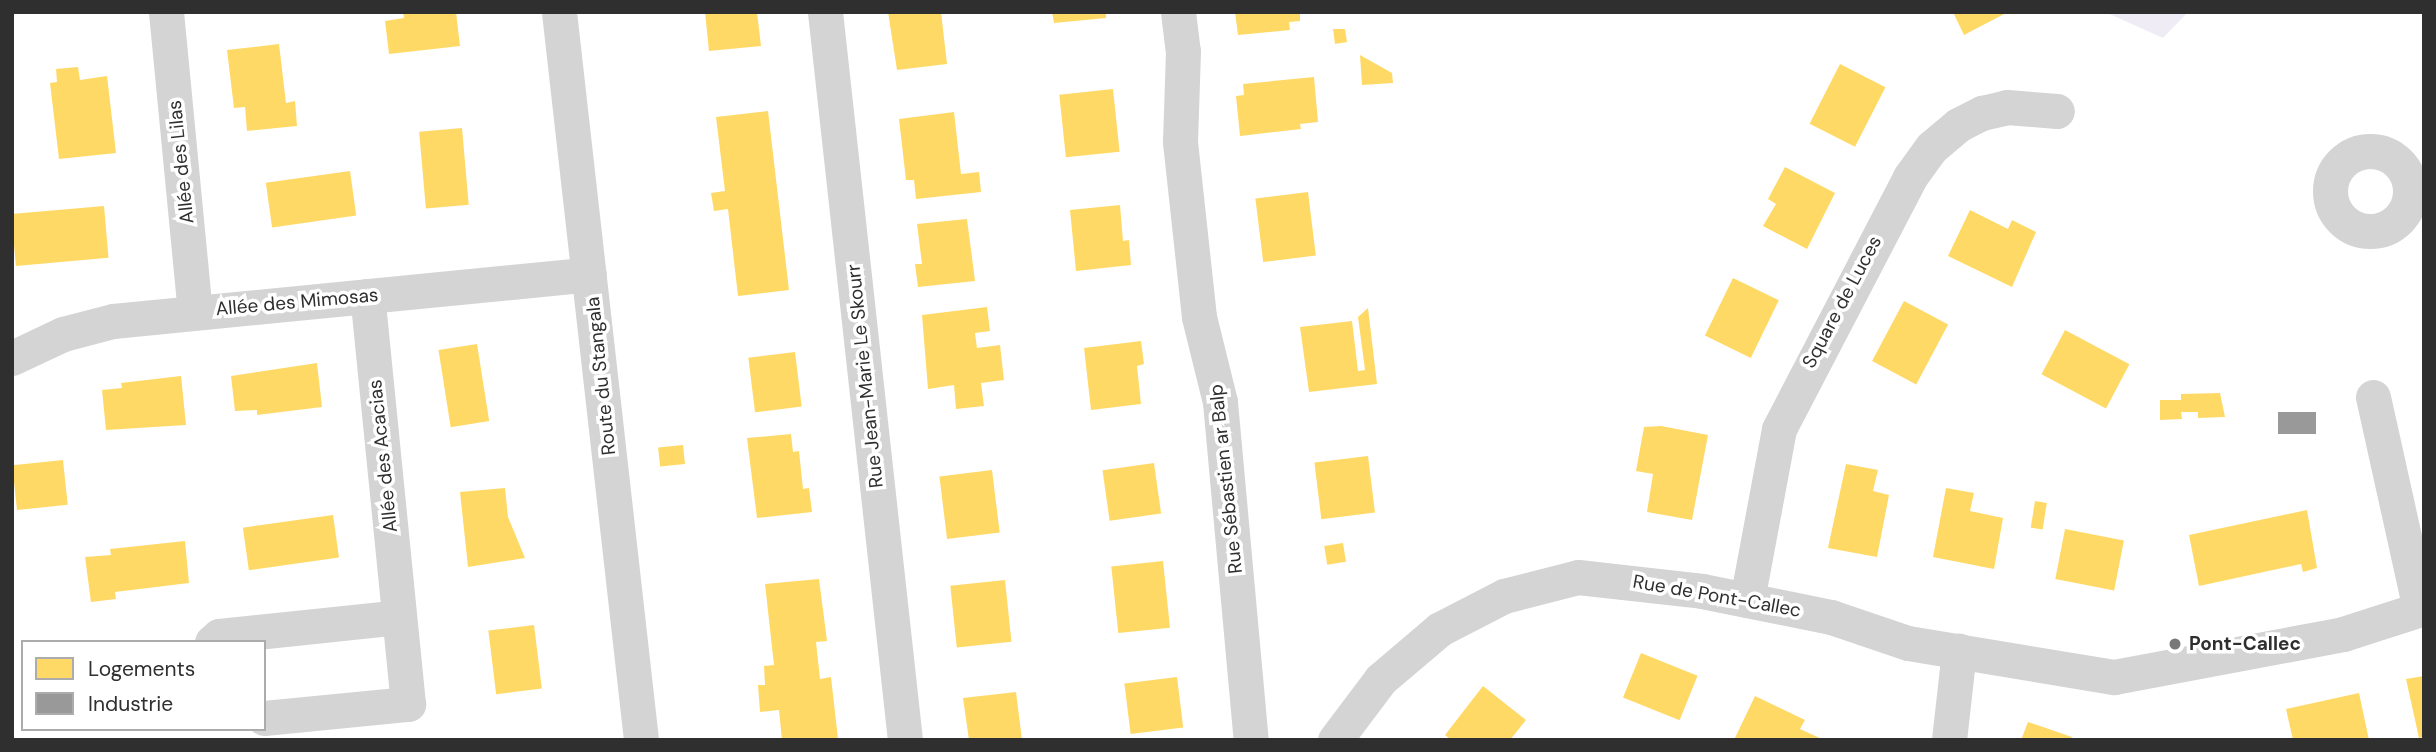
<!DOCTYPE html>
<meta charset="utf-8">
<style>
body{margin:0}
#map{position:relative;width:2436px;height:752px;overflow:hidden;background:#fff;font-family:"DM Sans",sans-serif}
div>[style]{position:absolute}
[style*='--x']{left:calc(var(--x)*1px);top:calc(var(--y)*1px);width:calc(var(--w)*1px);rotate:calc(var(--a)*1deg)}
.green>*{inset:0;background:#efecf5}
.homes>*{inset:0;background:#ffd966;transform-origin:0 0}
.industry>*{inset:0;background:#999;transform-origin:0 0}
.minor>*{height:35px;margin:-17.5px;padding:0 17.5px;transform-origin:17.5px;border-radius:17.5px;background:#d4d4d4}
.minor>.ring{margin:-17.5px;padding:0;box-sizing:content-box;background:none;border:35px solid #d4d4d4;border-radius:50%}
.dots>*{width:19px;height:19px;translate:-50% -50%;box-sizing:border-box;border:4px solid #fff;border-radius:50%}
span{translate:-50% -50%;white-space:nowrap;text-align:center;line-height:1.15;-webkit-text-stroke:7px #fff;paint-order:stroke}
.street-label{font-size:19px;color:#2f2f2f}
.poi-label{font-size:19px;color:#2f2f2f;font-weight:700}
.left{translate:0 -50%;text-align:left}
.frame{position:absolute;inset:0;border:14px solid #2f2f2f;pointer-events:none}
.legend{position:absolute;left:21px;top:640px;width:245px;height:91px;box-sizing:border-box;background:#fff;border:2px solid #acacac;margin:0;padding:9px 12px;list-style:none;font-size:21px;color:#2f2f2f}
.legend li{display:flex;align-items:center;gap:14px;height:35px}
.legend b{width:35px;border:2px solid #acacac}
</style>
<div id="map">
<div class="green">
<div style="clip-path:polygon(2105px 12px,2188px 12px,2163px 38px)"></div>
</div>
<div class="homes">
<div style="clip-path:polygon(403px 12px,456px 12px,460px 46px,389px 54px,385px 21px,404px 18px)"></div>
<div style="clip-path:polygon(705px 12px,757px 12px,761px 46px,709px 51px)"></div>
<div style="clip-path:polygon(888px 12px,941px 12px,947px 64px,897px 70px)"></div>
<div style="clip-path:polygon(1052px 12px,1106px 12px,1106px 18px,1054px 23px)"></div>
<div style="clip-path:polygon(1235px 12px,1300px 12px,1300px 21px,1289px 22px,1290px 30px,1238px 35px)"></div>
<div style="clip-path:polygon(1953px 12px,2008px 12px,1964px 35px)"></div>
<div style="clip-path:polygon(1333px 29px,1345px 29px,1347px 42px,1335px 44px)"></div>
<div style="clip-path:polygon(279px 44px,286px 103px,295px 101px,297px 126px,247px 131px,245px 107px,234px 108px,227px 50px)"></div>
<div style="clip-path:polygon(1360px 55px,1392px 73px,1393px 83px,1362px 85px)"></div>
<div style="left:1840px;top:64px;width:51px;height:67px;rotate:27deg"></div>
<div style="clip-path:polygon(78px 67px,80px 80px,107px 76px,116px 153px,59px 159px,50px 83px,57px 82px,56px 69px)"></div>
<div style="clip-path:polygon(1314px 77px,1318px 122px,1300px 124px,1301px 129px,1240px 136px,1236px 96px,1244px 95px,1243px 84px)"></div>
<div style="left:1113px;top:89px;width:63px;height:54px;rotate:84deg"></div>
<div style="clip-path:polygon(768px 111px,789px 290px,738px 296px,728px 209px,714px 211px,711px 193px,725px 191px,716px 117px)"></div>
<div style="clip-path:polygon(954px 112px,961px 174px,979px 172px,981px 192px,916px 199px,914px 180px,906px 180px,899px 119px)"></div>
<div style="left:462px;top:128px;width:77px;height:43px;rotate:85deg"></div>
<div style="clip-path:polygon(1785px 167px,1835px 193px,1807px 249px,1763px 226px,1776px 204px,1768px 199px)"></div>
<div style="left:350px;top:171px;width:45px;height:85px;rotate:82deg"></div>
<div style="left:1308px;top:192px;width:64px;height:53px;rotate:83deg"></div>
<div style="clip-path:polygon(1120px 205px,1123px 241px,1129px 240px,1131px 265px,1076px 271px,1070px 210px)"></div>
<div style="left:104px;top:206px;width:52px;height:93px;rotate:85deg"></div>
<div style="clip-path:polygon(1970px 210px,2008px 229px,2012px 220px,2036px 232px,2012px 287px,1948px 256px)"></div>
<div style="clip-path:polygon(967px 219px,975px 281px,918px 287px,915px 264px,922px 264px,917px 224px)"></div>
<div style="left:1733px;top:278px;width:51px;height:64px;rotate:26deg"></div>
<div style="left:1904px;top:301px;width:50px;height:68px;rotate:28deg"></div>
<div style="clip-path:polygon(987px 307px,990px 331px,975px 333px,977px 348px,1000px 345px,1004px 380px,981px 383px,984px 406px,956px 409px,954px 385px,928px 389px,922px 315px)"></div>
<div style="clip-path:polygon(1368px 308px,1377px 384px,1309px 392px,1300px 327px,1352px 321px,1358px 371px,1365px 370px,1358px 317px)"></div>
<div style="left:2065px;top:330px;width:73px;height:50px;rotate:28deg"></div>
<div style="clip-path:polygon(1141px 341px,1144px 364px,1137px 366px,1141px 404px,1091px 410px,1084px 348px)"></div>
<div style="left:477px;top:344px;width:78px;height:39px;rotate:81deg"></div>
<div style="left:795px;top:352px;width:55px;height:47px;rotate:83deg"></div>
<div style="clip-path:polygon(317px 363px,322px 407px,257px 415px,257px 410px,235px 411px,231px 376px)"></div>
<div style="clip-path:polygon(181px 376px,186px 425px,106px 430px,102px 390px,122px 388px,121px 383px)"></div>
<div style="clip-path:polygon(2220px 393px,2225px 417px,2198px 418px,2198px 412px,2181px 412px,2182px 419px,2160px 420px,2160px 400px,2181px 400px,2181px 394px)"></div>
<div style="clip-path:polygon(1661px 426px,1708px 435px,1692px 520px,1647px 512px,1653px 474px,1636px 471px,1644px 427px)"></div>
<div style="clip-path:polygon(791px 434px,793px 452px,799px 451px,803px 489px,809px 488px,812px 512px,757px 518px,747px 438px)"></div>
<div style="left:683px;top:445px;width:19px;height:25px;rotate:84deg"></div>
<div style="left:1368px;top:456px;width:57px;height:54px;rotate:83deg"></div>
<div style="left:63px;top:460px;width:45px;height:51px;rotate:84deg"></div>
<div style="left:1154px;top:463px;width:51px;height:52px;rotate:82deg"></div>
<div style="clip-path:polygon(1846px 464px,1878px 470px,1873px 491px,1889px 495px,1877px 557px,1828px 548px)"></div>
<div style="left:992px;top:470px;width:63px;height:53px;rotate:83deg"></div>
<div style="clip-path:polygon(505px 488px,508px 517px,525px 558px,468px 567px,460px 492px)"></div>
<div style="clip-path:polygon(1946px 488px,1974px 493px,1970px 511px,2003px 518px,1994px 569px,1933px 557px)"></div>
<div style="left:2035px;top:501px;width:12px;height:27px;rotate:9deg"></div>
<div style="clip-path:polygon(2307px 510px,2317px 568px,2303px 572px,2301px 564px,2199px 586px,2189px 535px)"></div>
<div style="left:333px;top:515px;width:43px;height:91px;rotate:82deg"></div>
<div style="left:2065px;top:529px;width:60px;height:51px;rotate:11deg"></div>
<div style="clip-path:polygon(185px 541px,189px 583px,115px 592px,116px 599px,91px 602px,85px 557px,111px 555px,110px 549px)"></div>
<div style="left:1343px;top:543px;width:19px;height:19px;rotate:81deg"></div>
<div style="left:1163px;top:561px;width:67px;height:52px;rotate:84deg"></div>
<div style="clip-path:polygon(819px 579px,827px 641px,816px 642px,820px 679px,831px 677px,838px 739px,782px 740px,779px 710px,760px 712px,758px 685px,765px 685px,764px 666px,774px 665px,765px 584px)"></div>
<div style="left:1005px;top:580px;width:62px;height:55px;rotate:84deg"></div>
<div style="left:534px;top:625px;width:64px;height:46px;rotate:83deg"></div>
<div style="left:1641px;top:653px;width:61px;height:48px;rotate:22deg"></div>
<div style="clip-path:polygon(2424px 676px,2424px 737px,2419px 738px,2406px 679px)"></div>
<div style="left:1177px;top:677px;width:51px;height:53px;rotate:83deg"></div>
<div style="clip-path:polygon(1483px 686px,1526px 720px,1510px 740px,1451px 740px,1445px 735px)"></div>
<div style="clip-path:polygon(1016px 692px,1022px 740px,969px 740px,963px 698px)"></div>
<div style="clip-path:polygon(2359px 693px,2369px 740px,2293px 740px,2286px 709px)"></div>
<div style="clip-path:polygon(1755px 696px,1805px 720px,1800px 729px,1824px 740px,1734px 740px)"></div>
<div style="clip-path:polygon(2028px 722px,2072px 737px,2071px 740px,2021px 740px)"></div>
</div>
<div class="industry">
<div style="left:2316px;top:412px;width:22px;height:38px;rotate:90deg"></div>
</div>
<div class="minor">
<div style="--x:166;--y:12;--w:300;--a:84.5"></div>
<div style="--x:559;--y:12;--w:733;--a:83.57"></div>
<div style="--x:825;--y:12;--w:732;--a:83.73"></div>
<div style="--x:1178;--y:12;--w:39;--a:83"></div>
<div style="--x:1183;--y:51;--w:91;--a:91.9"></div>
<div style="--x:1180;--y:142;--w:176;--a:83.8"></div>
<div style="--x:1199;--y:317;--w:88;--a:76.1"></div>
<div style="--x:1220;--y:402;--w:339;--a:84.8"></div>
<div class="ring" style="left:2330px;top:151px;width:45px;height:45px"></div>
<div style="--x:12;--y:358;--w:56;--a:-25.2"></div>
<div style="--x:63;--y:334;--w:52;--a:-14.6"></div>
<div style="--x:113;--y:321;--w:478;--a:-5.6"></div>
<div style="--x:2373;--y:397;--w:217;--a:77.5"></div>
<div style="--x:1747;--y:600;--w:174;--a:-79.4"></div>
<div style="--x:1779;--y:429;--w:284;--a:-62.5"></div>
<div style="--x:1910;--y:177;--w:37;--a:-54"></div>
<div style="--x:1932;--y:147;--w:34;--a:-40"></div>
<div style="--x:1958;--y:125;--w:27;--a:-27"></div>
<div style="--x:1982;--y:113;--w:26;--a:-13"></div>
<div style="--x:2007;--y:107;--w:50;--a:4.6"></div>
<div style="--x:212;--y:642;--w:9;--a:-41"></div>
<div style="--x:219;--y:636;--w:181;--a:-6"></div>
<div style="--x:264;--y:718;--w:145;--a:-5.6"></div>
<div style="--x:408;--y:704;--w:410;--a:-95.7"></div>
<div style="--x:1335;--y:740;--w:76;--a:-53"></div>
<div style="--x:1381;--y:679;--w:77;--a:-40.3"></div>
<div style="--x:1440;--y:629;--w:72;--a:-27.3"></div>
<div style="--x:1504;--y:596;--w:76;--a:-14.4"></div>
<div style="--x:1578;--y:577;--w:125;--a:6.4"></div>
<div style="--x:1702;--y:591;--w:132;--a:11.4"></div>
<div style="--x:1831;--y:617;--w:81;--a:18.7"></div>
<div style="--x:1908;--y:643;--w:209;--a:9.4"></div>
<div style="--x:2114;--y:677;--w:233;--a:-10.6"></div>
<div style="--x:2343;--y:634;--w:85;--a:-17.8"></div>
<div style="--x:1949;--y:740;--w:90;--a:-83.6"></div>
</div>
<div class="dots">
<div style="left:2175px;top:644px;background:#787878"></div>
</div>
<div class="street-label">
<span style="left:181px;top:162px;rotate:-96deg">Allée des Lilas</span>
<span style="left:297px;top:302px;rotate:-5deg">Allée des Mimosas</span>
<span style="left:1842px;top:302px;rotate:-62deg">Square de Luces</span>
<span style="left:601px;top:376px;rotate:-96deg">Route du Stangala</span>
<span style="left:865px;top:376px;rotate:-96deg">Rue Jean-Marie Le Skourr</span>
<span style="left:383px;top:456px;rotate:-96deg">Allée des Acacias</span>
<span style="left:1226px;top:479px;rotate:-96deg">Rue Sébastien ar Balp</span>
<span style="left:1717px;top:596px;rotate:10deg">Rue de Pont-Callec</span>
</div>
<div class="poi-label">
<span class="left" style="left:2189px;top:644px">Pont-Callec</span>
</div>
<div class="frame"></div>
<ul class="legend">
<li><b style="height:19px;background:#ffd966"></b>Logements</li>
<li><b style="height:19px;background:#999"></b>Industrie</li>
</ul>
</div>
